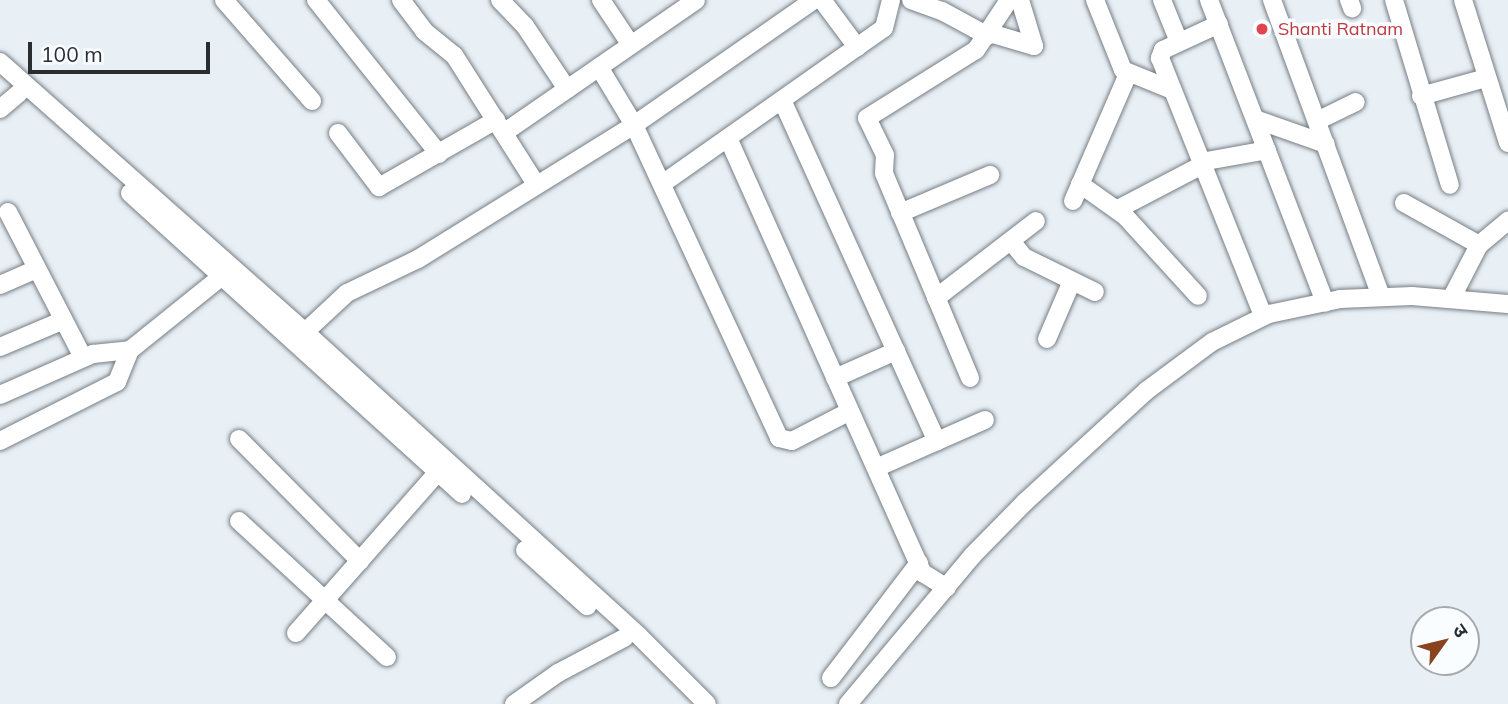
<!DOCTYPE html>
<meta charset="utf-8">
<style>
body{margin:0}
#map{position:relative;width:1508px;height:704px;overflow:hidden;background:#e8f0f6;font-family:Mulish,"Noto Sans Devanagari",sans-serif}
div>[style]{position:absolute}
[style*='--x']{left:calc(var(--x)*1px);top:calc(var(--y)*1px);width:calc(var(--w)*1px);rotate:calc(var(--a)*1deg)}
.roads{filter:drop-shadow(0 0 2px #767d83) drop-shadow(0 0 2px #767d83)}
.minor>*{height:18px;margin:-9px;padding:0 9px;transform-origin:9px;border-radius:9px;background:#fff}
.dots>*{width:19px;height:19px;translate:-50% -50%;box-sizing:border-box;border:4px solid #f9fdff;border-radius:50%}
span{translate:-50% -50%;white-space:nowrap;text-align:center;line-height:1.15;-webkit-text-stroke:7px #f9fdff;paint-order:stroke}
.health-label{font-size:18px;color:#be3a42}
.left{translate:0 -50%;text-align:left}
.north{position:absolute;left:1410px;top:606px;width:70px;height:70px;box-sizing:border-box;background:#f9fdff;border:2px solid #a6aaac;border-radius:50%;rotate:56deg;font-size:19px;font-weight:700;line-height:28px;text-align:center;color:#2a2d30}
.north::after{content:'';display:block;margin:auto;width:24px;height:32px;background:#8a431f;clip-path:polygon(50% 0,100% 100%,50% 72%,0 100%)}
.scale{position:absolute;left:28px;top:42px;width:182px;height:32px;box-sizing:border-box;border:4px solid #2a2d30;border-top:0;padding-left:9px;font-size:21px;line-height:24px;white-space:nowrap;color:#2a2d30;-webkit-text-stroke:5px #f9fdff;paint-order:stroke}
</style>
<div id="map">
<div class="roads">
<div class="minor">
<div style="--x:224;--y:0;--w:134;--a:48.9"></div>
<div style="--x:316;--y:0;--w:197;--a:51.4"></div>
<div style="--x:401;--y:0;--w:39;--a:53"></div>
<div style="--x:424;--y:31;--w:38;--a:39"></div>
<div style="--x:454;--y:55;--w:153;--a:57.6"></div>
<div style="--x:500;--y:0;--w:36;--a:46"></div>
<div style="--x:525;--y:26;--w:76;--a:56.3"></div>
<div style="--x:601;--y:0;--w:54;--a:56.3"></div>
<div style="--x:822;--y:0;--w:59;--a:53.3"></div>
<div style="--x:911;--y:0;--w:33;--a:20"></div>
<div style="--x:942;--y:11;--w:52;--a:28.5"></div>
<div style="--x:1095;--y:0;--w:75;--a:68.2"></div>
<div style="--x:1123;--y:70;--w:53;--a:22.2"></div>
<div style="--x:1162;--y:0;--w:45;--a:68"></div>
<div style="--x:1209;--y:0;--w:324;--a:69"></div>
<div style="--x:1272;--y:0;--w:316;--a:69.8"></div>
<div style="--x:1349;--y:0;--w:9;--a:69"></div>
<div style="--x:1394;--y:0;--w:193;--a:73.2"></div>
<div style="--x:1463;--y:0;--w:150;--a:72.5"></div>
<div style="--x:1219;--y:24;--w:62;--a:155.1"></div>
<div style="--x:1163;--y:50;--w:9;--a:111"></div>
<div style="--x:1160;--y:58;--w:278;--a:68.2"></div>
<div style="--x:990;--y:33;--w:46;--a:16.5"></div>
<div style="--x:1034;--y:46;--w:48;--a:-106.9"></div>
<div style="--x:0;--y:62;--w:407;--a:41.5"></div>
<div style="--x:305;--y:332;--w:452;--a:42.3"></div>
<div style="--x:639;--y:636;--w:96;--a:45"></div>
<div style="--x:599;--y:67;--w:68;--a:58.9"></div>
<div style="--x:634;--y:125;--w:345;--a:65.1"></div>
<div style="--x:779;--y:438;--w:13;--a:13"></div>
<div style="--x:792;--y:441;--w:65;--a:-27.3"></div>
<div style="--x:1421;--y:96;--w:67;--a:-15.5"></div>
<div style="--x:782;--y:100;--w:375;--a:65.6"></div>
<div style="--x:0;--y:109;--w:25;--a:-40"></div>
<div style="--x:1255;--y:119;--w:75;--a:19.4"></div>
<div style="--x:1317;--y:121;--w:43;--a:-26"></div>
<div style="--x:505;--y:132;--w:232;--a:-34.6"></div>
<div style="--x:338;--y:133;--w:68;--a:52.8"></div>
<div style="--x:379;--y:187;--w:135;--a:-29.8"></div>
<div style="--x:728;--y:138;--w:477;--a:65.9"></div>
<div style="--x:923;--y:573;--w:28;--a:32"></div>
<div style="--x:1201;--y:162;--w:67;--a:-10.3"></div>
<div style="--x:662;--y:184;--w:271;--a:-35.1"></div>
<div style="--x:884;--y:28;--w:29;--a:-76"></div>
<div style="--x:1080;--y:184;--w:55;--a:35.4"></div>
<div style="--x:1125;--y:216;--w:108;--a:47.6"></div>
<div style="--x:130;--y:193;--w:448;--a:42.2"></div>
<div style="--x:1073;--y:201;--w:138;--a:-66.6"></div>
<div style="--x:1404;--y:203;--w:86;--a:29.2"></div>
<div style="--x:1118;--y:209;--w:95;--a:-27.6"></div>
<div style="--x:8;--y:212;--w:163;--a:62.7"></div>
<div style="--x:900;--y:213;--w:98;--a:-22.9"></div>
<div style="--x:1011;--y:241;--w:21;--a:51"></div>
<div style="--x:1024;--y:257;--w:79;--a:26.2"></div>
<div style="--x:0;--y:285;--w:40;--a:-23.4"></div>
<div style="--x:936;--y:298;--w:126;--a:-37.6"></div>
<div style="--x:1451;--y:299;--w:61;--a:-62.6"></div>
<div style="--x:1479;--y:245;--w:38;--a:-40"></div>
<div style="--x:305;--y:332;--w:57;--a:-42.9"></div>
<div style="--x:347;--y:293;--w:79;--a:-25.6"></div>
<div style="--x:418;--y:259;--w:254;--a:-31.8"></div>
<div style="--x:634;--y:125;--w:219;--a:-34.8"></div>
<div style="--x:1047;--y:339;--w:63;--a:-66.7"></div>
<div style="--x:0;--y:347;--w:69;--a:-22.9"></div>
<div style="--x:835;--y:378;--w:67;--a:-23.9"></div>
<div style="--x:970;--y:378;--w:222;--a:-112.8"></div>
<div style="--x:884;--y:173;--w:18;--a:-87"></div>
<div style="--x:885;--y:155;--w:41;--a:-115.9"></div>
<div style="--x:867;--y:118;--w:128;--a:-32"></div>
<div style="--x:976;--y:50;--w:60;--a:-56.6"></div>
<div style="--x:0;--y:395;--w:102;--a:-23.8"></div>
<div style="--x:93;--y:354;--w:37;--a:-6"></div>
<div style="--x:239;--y:439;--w:172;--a:45.2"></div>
<div style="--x:0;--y:441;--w:131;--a:-26.8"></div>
<div style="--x:117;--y:382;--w:35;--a:-68"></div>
<div style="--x:130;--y:350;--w:118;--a:-38.8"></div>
<div style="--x:876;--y:468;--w:119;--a:-23.8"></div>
<div style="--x:239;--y:521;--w:201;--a:42.6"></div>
<div style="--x:525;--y:550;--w:84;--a:42.1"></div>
<div style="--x:296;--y:633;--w:215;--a:-48.6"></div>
<div style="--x:831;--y:678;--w:145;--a:-52.6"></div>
<div style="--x:514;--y:704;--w:54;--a:-35.2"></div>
<div style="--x:558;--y:673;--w:75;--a:-27.9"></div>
<div style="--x:848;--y:704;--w:194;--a:-50"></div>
<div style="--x:973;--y:555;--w:74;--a:-45.5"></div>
<div style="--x:1025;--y:502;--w:164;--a:-42.5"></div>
<div style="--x:1146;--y:391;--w:82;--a:-36.6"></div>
<div style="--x:1212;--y:342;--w:64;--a:-26.2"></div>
<div style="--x:1269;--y:314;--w:73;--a:-11.9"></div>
<div style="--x:1340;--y:299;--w:72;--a:-2.4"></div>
<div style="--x:1412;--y:296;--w:96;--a:4.8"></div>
</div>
</div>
<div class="dots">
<div style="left:1262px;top:29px;background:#e0444e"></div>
</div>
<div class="health-label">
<span class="left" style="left:1278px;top:29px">Shanti Ratnam</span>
</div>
<div class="north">उ</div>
<div class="scale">100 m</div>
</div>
